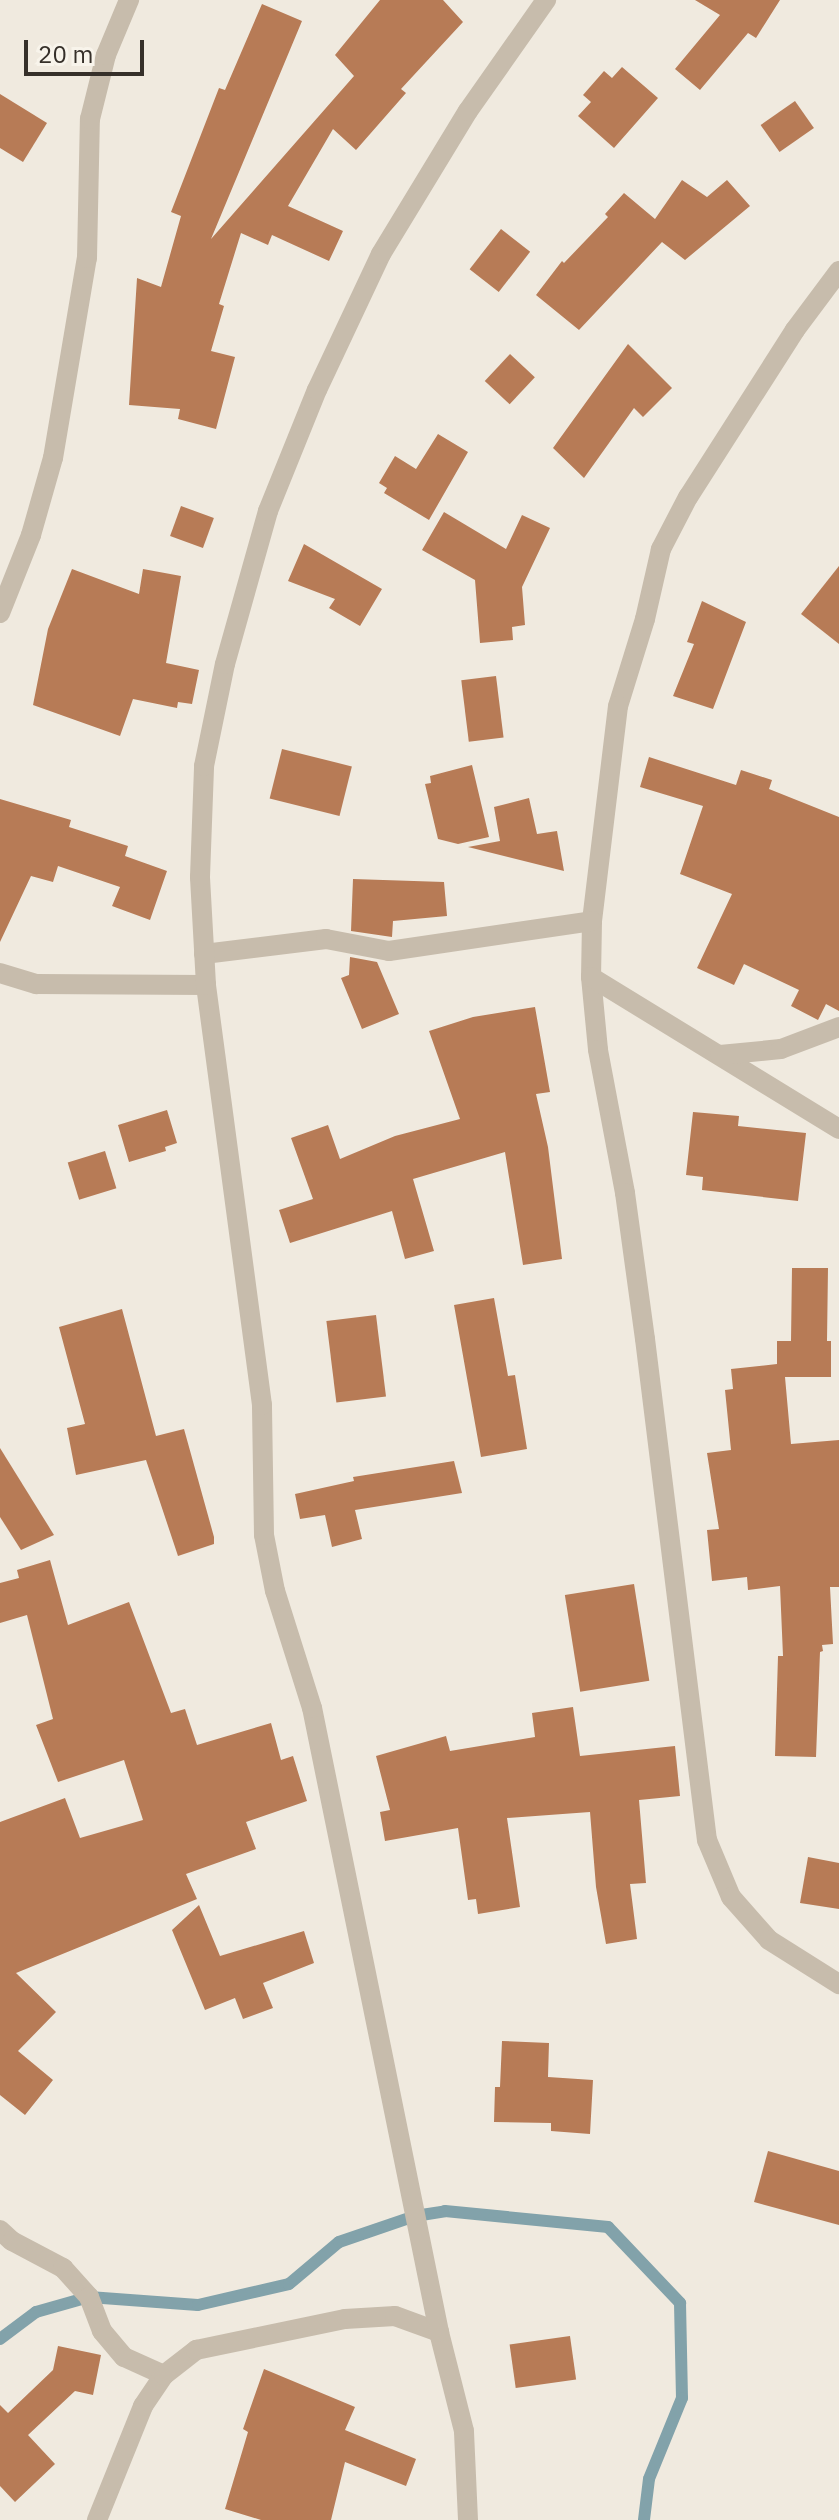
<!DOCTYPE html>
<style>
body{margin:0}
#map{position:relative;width:839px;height:2520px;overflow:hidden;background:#f0eadf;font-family:"IBM Plex Sans",sans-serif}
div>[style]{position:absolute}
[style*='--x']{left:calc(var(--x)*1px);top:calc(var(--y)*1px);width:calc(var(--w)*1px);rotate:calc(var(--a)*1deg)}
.stream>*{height:12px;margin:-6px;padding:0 6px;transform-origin:6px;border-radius:6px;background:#82a2aa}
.building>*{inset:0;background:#b77b56;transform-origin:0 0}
.minor>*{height:20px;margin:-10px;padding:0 10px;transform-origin:10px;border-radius:10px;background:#c7bcac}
span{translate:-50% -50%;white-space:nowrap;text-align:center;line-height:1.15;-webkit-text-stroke:7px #f8f4eb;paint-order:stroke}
.scale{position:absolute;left:24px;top:40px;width:120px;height:36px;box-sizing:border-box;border:4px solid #36302a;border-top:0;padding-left:10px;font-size:24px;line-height:28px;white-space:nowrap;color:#36302a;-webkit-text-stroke:6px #f8f4eb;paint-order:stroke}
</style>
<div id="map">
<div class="stream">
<div style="--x:0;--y:2339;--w:45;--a:-36.9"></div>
<div style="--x:36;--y:2312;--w:55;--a:-15.8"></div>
<div style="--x:89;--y:2297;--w:109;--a:4.2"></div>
<div style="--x:198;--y:2305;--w:93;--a:-13"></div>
<div style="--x:289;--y:2284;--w:65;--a:-40"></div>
<div style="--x:339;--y:2242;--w:80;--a:-18.9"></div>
<div style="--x:415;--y:2216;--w:30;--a:-9"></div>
<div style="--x:445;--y:2211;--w:164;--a:5.6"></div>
<div style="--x:608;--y:2227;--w:105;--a:46.5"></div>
<div style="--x:680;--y:2303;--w:95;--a:88.8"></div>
<div style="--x:682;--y:2398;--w:87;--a:112.2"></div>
<div style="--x:649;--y:2479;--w:41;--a:97"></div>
</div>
<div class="building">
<div style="clip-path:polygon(380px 0,443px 0,463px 22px,401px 89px,406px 93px,356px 150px,333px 129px,288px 206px,343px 231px,329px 261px,272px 235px,268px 245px,241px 233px,219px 304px,224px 306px,211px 351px,235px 357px,216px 429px,178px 419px,180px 409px,129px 405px,137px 278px,161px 287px,181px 216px,171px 212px,219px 88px,225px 90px,262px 4px,302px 21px,211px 239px,354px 76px,335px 55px)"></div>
<div style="clip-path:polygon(695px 0,780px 0,756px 38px,748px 33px,700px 90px,675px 69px,720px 15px)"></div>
<div style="clip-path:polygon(622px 67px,658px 98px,614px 148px,578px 116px,591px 102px,583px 95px,604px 71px,612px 78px)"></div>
<div style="clip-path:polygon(0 94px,47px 123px,23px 162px,0 148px)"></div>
<div style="left:795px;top:101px;width:33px;height:42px;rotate:55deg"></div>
<div style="clip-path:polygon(682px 180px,707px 197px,727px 180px,750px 206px,685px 260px,662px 242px,579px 330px,536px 295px,562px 261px,564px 263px,608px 217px,605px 214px,624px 193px,655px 219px)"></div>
<div style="left:501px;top:229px;width:37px;height:51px;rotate:38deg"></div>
<div style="clip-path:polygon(628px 344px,672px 388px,643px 417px,634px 408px,584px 478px,553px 448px)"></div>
<div style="left:510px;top:354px;width:34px;height:37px;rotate:43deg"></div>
<div style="clip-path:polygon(438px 434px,468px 452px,429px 520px,384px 493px,387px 488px,379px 483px,395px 456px,416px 469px)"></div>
<div style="left:181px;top:506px;width:35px;height:32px;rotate:20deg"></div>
<div style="clip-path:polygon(444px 512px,506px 549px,522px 515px,550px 528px,522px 587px,525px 625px,512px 627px,513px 640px,480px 643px,475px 580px,422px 550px)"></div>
<div style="clip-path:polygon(304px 544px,382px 589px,360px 626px,329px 608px,335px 599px,288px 581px)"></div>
<div style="clip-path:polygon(839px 566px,839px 644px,801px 614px)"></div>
<div style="clip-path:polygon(72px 569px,139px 594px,143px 569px,181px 576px,166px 663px,199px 670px,192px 704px,178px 702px,177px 708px,133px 699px,120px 736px,33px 705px,48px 629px)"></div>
<div style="clip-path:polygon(702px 601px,746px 622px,713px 709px,673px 696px,694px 644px,687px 642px)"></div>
<div style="left:496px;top:676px;width:62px;height:35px;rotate:83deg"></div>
<div style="left:282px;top:749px;width:72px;height:51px;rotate:14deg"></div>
<div style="clip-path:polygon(649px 757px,736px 785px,741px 770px,772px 780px,769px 789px,839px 817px,839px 1011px,826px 1004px,818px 1020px,791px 1006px,799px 990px,744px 964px,734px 985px,697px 968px,732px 894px,680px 874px,703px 806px,640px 787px)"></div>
<div style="clip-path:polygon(472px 765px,489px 837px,458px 844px,438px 839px,425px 784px,431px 783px,430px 776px)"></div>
<div style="clip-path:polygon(529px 798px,537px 834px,557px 831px,564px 871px,468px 847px,500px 841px,494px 807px)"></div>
<div style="clip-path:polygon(0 799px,71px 820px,69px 827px,128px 846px,125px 856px,167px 871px,150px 920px,112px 906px,120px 887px,58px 866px,53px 882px,31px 876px,0 942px)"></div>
<div style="clip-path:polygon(353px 879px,444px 882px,447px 916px,393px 921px,392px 937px,351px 931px)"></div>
<div style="clip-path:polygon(350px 957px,377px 962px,399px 1014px,362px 1029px,341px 978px,349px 975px)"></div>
<div style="clip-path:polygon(535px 1007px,550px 1092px,536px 1094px,548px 1147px,562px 1259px,523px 1265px,505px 1152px,413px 1179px,434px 1251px,405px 1259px,392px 1211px,290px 1243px,279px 1210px,313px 1199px,291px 1138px,328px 1125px,340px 1159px,395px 1136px,460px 1119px,429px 1031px,473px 1017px)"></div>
<div style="clip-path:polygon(167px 1110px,177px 1143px,165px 1147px,166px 1151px,129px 1162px,118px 1125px)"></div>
<div style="clip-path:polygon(693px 1112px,739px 1116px,738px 1126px,806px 1133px,798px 1201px,702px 1190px,703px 1177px,686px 1175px)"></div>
<div style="left:105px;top:1151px;width:39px;height:39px;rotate:73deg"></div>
<div style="clip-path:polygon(792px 1268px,828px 1268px,827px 1341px,831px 1341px,831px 1377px,785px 1377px,791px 1444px,839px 1440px,839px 1587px,830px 1587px,833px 1644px,822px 1645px,823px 1651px,820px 1652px,816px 1757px,775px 1756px,778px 1656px,783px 1656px,780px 1586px,748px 1590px,747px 1577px,712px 1581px,707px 1530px,719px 1529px,707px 1453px,731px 1450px,725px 1390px,733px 1389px,731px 1369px,777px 1364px,777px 1341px,791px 1341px)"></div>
<div style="clip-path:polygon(494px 1298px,508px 1376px,515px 1375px,527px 1449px,481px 1457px,454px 1305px)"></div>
<div style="clip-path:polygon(122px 1309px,156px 1436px,184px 1429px,214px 1537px,214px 1544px,178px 1556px,146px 1460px,76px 1475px,67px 1428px,85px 1424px,59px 1327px)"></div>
<div style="left:376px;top:1315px;width:82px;height:50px;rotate:83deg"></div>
<div style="clip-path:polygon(0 1448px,54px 1535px,21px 1550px,0 1517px)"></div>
<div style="clip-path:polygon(454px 1461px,462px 1493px,355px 1510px,362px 1539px,332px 1547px,325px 1515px,300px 1519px,295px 1494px,354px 1481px,353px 1477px)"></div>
<div style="clip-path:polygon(50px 1560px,68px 1625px,129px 1602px,171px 1713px,185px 1709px,197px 1745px,271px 1723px,281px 1760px,293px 1756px,307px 1801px,246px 1822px,256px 1849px,186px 1874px,197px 1899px,16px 1973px,56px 2012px,18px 2051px,53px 2080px,25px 2115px,0 2095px,0 1822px,65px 1798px,80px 1838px,143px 1820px,124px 1760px,58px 1782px,36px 1725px,53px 1719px,27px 1615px,0 1623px,0 1583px,19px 1578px,17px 1570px)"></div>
<div style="left:634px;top:1584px;width:98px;height:70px;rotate:81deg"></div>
<div style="clip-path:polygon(573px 1707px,580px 1756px,675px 1746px,680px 1796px,639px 1800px,646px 1883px,630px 1884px,637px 1939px,606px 1944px,596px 1887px,590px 1812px,507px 1818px,520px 1907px,478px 1914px,476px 1899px,468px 1900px,458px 1828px,385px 1841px,380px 1812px,390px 1810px,376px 1756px,446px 1736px,450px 1751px,535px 1737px,532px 1713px)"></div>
<div style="clip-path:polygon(808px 1857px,839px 1863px,839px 1909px,800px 1903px)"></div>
<div style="clip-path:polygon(199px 1905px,220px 1956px,304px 1931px,314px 1963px,263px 1983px,273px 2008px,243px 2019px,235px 1998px,205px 2010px,172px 1930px)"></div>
<div style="clip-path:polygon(502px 2041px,549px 2043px,548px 2077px,593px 2080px,590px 2134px,551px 2131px,551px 2123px,494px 2122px,495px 2087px,500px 2087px)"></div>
<div style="clip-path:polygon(768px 2151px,839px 2171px,839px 2225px,754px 2202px)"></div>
<div style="left:570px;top:2336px;width:44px;height:61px;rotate:82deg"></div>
<div style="clip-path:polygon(58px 2346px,101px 2355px,93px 2395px,75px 2391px,28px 2435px,55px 2464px,15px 2502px,0 2486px,0 2405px,8px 2413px,53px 2370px)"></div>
<div style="clip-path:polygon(264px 2369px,355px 2407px,345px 2430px,416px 2459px,406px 2486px,345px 2462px,331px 2520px,261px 2520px,225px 2509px,248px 2432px,243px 2429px)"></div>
</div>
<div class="minor">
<div style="--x:839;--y:271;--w:74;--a:126.7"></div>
<div style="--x:795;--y:330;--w:198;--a:122.6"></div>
<div style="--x:688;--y:497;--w:59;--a:117.4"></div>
<div style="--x:661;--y:549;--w:72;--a:102.9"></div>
<div style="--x:645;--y:619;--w:91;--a:107.2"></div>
<div style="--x:618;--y:706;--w:217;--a:96.9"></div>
<div style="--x:592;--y:921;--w:56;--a:91"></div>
<div style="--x:591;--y:977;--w:73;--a:84.5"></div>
<div style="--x:598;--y:1050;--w:146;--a:79.3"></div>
<div style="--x:625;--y:1193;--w:147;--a:82.2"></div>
<div style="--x:645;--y:1339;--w:505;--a:82.95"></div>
<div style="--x:707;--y:1840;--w:62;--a:67.2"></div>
<div style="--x:731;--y:1897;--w:57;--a:48.5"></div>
<div style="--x:769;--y:1940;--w:83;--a:32.2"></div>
<div style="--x:0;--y:613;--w:84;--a:-68.3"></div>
<div style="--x:31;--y:535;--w:80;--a:-74.1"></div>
<div style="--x:53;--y:458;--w:203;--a:-80.4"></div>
<div style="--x:87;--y:258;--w:139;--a:-88.8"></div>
<div style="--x:90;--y:119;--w:66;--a:-76"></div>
<div style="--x:106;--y:55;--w:60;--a:-67.3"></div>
<div style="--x:204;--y:954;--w:123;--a:-7"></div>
<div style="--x:326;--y:939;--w:64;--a:10.8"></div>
<div style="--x:389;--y:951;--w:205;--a:-8.4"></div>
<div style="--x:0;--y:973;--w:38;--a:17"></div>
<div style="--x:36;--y:984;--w:170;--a:0.3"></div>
<div style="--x:591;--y:977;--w:291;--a:31.5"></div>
<div style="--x:720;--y:1055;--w:61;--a:-5.6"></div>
<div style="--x:781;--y:1049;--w:62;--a:-20.8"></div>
<div style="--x:0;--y:2230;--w:16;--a:43"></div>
<div style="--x:12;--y:2241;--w:58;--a:27.9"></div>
<div style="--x:63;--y:2268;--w:39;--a:48"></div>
<div style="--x:89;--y:2297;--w:36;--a:69"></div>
<div style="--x:102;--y:2331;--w:34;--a:50"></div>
<div style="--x:124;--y:2357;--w:44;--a:24.2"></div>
<div style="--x:97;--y:2520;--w:123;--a:-68"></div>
<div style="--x:143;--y:2406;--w:37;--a:-56"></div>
<div style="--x:164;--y:2375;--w:41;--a:-38"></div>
<div style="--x:196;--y:2350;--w:152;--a:-11.8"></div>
<div style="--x:345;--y:2319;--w:50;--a:-3.4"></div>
<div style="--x:395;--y:2316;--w:47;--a:20"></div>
<div style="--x:468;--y:2520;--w:89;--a:-92.6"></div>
<div style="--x:464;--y:2431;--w:102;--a:-104.2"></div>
<div style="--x:439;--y:2332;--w:637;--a:-101.5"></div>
<div style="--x:312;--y:1708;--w:123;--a:-107.5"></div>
<div style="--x:275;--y:1591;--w:57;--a:-101.1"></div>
<div style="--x:264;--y:1535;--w:130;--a:-90.9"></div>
<div style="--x:262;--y:1405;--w:424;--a:-97.6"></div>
<div style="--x:206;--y:985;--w:108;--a:-93.2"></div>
<div style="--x:200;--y:877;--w:111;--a:-87.9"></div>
<div style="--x:204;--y:766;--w:104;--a:-78.4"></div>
<div style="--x:225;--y:664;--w:159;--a:-74.3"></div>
<div style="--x:268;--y:511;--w:131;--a:-68"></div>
<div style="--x:317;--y:390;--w:150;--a:-64.8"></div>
<div style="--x:381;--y:254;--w:167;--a:-58.7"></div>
<div style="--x:468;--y:111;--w:136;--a:-54.9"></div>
</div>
<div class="scale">20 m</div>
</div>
